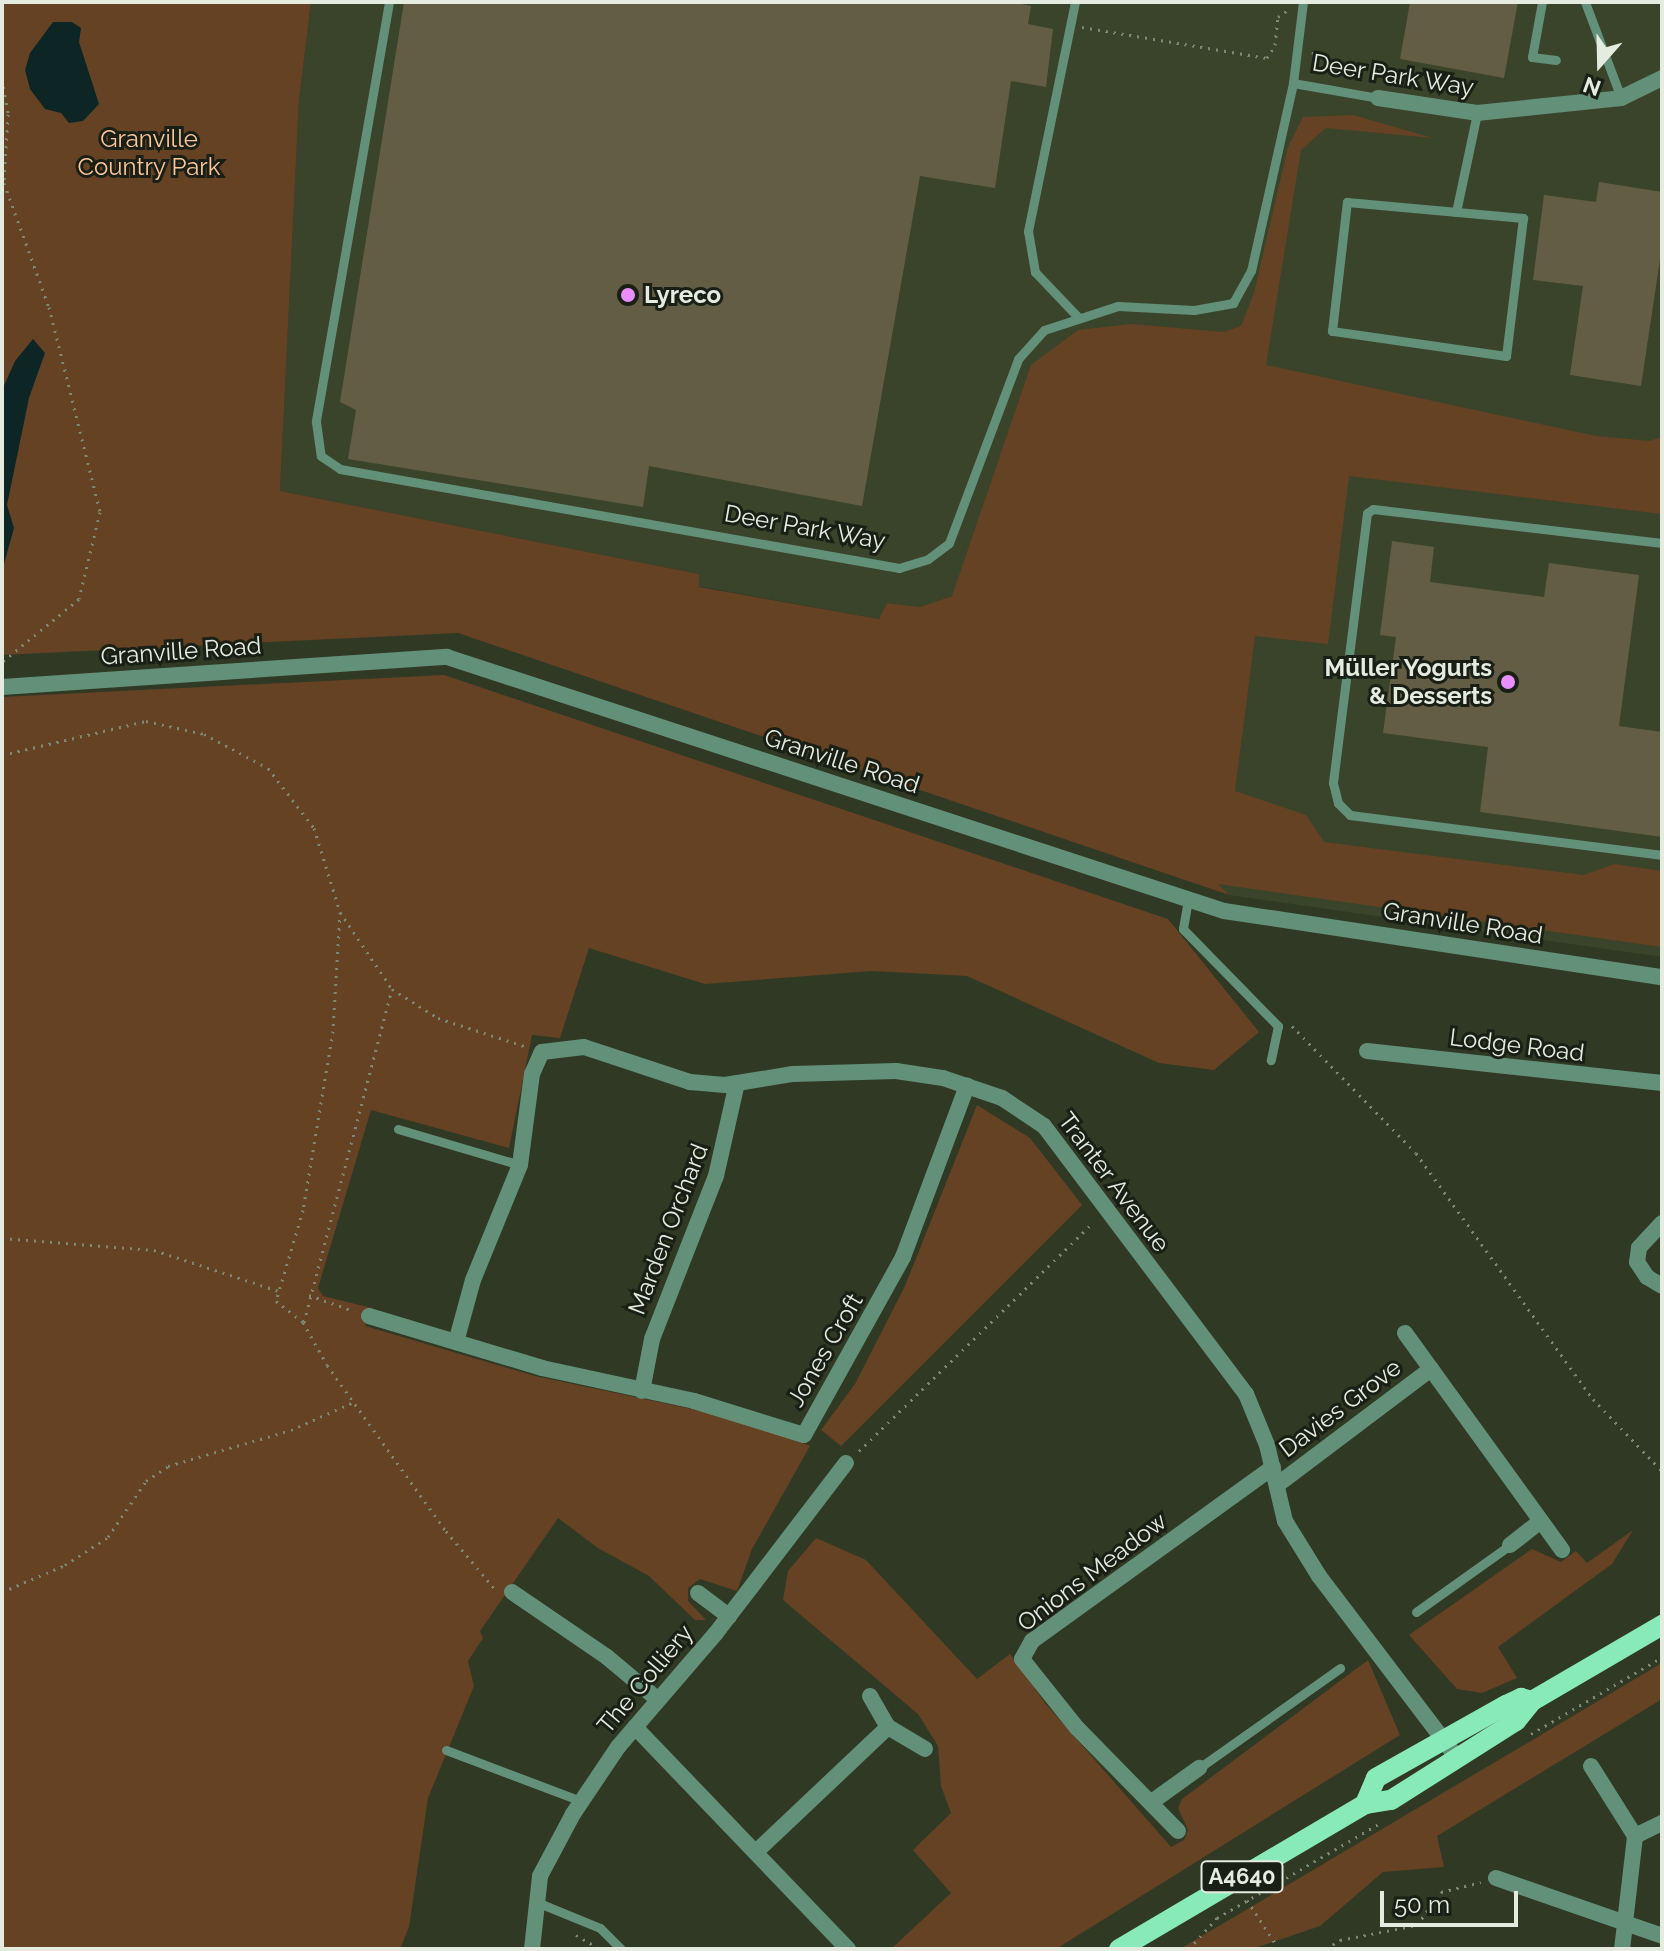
<!DOCTYPE html>
<meta charset="utf-8">
<style>
body{margin:0}
#map{position:relative;width:1664px;height:1951px;overflow:hidden;background:#303924;font-family:Raleway,sans-serif}
div>[style]{position:absolute}
[style*='--x']{left:calc(var(--x)*1px);top:calc(var(--y)*1px);width:calc(var(--w)*1px);rotate:calc(var(--a)*1deg)}
.built>*{inset:0;background:#3a442a}
.green>*{inset:0;background:#654223}
.water>*{inset:0;background:#0d2625}
.building>*{inset:0;background:#645d45}
.path>*{height:3px;margin-top:-1.5px;transform-origin:0;background:repeating-linear-gradient(90deg,#7f8775 0 2px,transparent 0 8px)}
.lane>*{height:9px;margin:-4.5px;padding:0 4.5px;transform-origin:4.5px;border-radius:4.5px;background:#639078}
.street>*{height:16px;margin:-8px;padding:0 8px;transform-origin:8px;border-radius:8px;background:#639078}
.primary>*{height:20px;margin:-10px;padding:0 10px;transform-origin:10px;border-radius:10px;background:#89eab9}
.dots>*{width:22px;height:22px;translate:-50% -50%;box-sizing:border-box;border:4px solid #1a1f15;border-radius:50%}
span{translate:-50% -50%;white-space:nowrap;text-align:center;line-height:1.15;-webkit-text-stroke:6px #1a1f15;paint-order:stroke}
.shield-label span{padding:2px 6px;background:#1a1f15;border:2px solid;border-radius:6px;-webkit-text-stroke-width:0}
.shield-label{font-size:22px;color:#e5ebde;font-weight:700}
.street-label{font-size:24px;color:#e5ebde}
.park-label{font-size:24px;color:#fdc69a}
.poi-label{font-size:24px;color:#e5ebde;font-weight:700}
.left{translate:0 -50%;text-align:left}
.right{translate:-100% -50%;text-align:right}
.frame{position:absolute;inset:0;border:4px solid #e5ebde;pointer-events:none}
.north{position:absolute;left:1560px;top:24px;width:80px;height:80px;-webkit-text-stroke:6px #1a1f15;paint-order:stroke;rotate:200deg;font-size:22px;font-weight:700;line-height:32px;text-align:center;color:#e5ebde}
.north::after{content:'';display:block;margin:auto;width:28px;height:36px;background:#e5ebde;clip-path:polygon(50% 0,100% 100%,50% 72%,0 100%)}
.scale{position:absolute;left:1380px;top:1891px;width:138px;height:36px;box-sizing:border-box;border:4px solid #e5ebde;border-top:0;padding-left:10px;font-size:24px;line-height:28px;white-space:nowrap;color:#e5ebde;-webkit-text-stroke:6px #1a1f15;paint-order:stroke}
</style>
<div id="map">
<div class="built">
<div style="clip-path:polygon(311px 2px,1662px 2px,1662px 957px,1229px 895px,1011px 690px,952px 596px,920px 607px,887px 603px,879px 619px,698px 586px,699px 574px,280px 491px,299px 99px)"></div>
</div>
<div class="green">
<div style="clip-path:polygon(2px 2px,311px 2px,299px 99px,280px 491px,699px 574px,699px 587px,879px 619px,887px 603px,920px 607px,952px 596px,1031px 365px,1078px 330px,1131px 324px,1224px 332px,1241px 326px,1254px 293px,1288px 147px,1303px 117px,1353px 115px,1433px 138px,1326px 128px,1301px 150px,1266px 365px,1596px 436px,1649px 441px,1662px 437px,1662px 514px,1349px 476px,1328px 644px,1255px 636px,1235px 791px,1306px 815px,1324px 842px,1584px 875px,1614px 864px,1662px 871px,1662px 947px,1218px 884px,1229px 895px,458px 633px,2px 655px)"></div>
<div style="clip-path:polygon(444px 675px,1168px 919px,1259px 1032px,1214px 1070px,1159px 1063px,967px 976px,871px 971px,705px 984px,589px 948px,560px 1038px,532px 1035px,509px 1148px,371px 1110px,318px 1288px,323px 1296px,372px 1308px,365px 1326px,535px 1376px,739px 1419px,810px 1446px,752px 1549px,737px 1591px,700px 1579px,688px 1588px,688px 1601px,706px 1620px,695px 1620px,649px 1576px,598px 1548px,558px 1518px,480px 1631px,483px 1638px,468px 1661px,474px 1686px,428px 1798px,409px 1927px,400px 1949px,2px 1949px,2px 697px)"></div>
<div style="clip-path:polygon(977px 1105px,1030px 1138px,1082px 1205px,841px 1446px,821px 1430px,855px 1384px,905px 1286px)"></div>
<div style="clip-path:polygon(1633px 1530px,1612px 1564px,1498px 1647px,1517px 1678px,1482px 1693px,1457px 1689px,1409px 1635px,1532px 1549px,1561px 1562px,1576px 1551px,1587px 1563px)"></div>
<div style="clip-path:polygon(816px 1538px,866px 1560px,977px 1679px,1010px 1654px,1045px 1703px,1171px 1847px,1184px 1840px,1188px 1830px,1178px 1808px,1182px 1799px,1368px 1660px,1400px 1735px,1056px 1949px,891px 1949px,951px 1893px,913px 1850px,951px 1813px,941px 1786px,938px 1746px,918px 1714px,783px 1600px,788px 1571px)"></div>
<div style="clip-path:polygon(1662px 1663px,1662px 1699px,1437px 1836px,1444px 1867px,1383px 1872px,1320px 1926px,1252px 1949px,1180px 1949px)"></div>
</div>
<div class="water">
<div style="clip-path:polygon(53px 22px,72px 22px,81px 28px,79px 42px,99px 104px,83px 121px,69px 123px,61px 113px,45px 109px,30px 89px,25px 70px,30px 53px)"></div>
<div style="clip-path:polygon(33px 339px,45px 353px,29px 398px,7px 505px,14px 528px,2px 571px,2px 390px,15px 361px)"></div>
</div>
<div class="building">
<div style="clip-path:polygon(404px 2px,1012px 2px,1031px 6px,1028px 24px,1053px 29px,1046px 87px,1011px 81px,995px 188px,920px 176px,862px 506px,649px 466px,643px 507px,348px 459px,356px 410px,340px 402px)"></div>
<div style="clip-path:polygon(1410px 2px,1518px 2px,1504px 78px,1400px 59px)"></div>
<div style="clip-path:polygon(1599px 182px,1662px 192px,1662px 246px,1641px 386px,1570px 375px,1583px 286px,1533px 280px,1544px 195px,1596px 202px)"></div>
<div style="clip-path:polygon(1392px 541px,1434px 547px,1430px 582px,1544px 597px,1549px 563px,1639px 575px,1619px 726px,1662px 732px,1662px 837px,1480px 812px,1488px 747px,1383px 733px,1396px 637px,1380px 635px)"></div>
</div>
<div class="path">
<div style="--x:1082;--y:27;--w:188;--a:9.5"></div>
<div style="--x:1267;--y:58;--w:15;--a:-58"></div>
<div style="--x:1275;--y:45;--w:28;--a:-84"></div>
<div style="--x:1278;--y:17;--w:14;--a:-36"></div>
<div style="--x:1312;--y:52;--w:55;--a:29.4"></div>
<div style="--x:2;--y:79;--w:36;--a:80"></div>
<div style="--x:8;--y:114;--w:69;--a:93.3"></div>
<div style="--x:4;--y:183;--w:132;--a:70.1"></div>
<div style="--x:49;--y:307;--w:211;--a:76"></div>
<div style="--x:100;--y:512;--w:89;--a:103.6"></div>
<div style="--x:79;--y:599;--w:99;--a:140.7"></div>
<div style="--x:2;--y:755;--w:148;--a:-13.3"></div>
<div style="--x:146;--y:721;--w:59;--a:12.6"></div>
<div style="--x:204;--y:734;--w:72;--a:28"></div>
<div style="--x:268;--y:768;--w:76;--a:52.5"></div>
<div style="--x:314;--y:828;--w:88;--a:72.8"></div>
<div style="--x:340;--y:912;--w:119;--a:93.4"></div>
<div style="--x:333;--y:1031;--w:181;--a:99.5"></div>
<div style="--x:303;--y:1210;--w:95;--a:106.5"></div>
<div style="--x:276;--y:1301;--w:34;--a:38"></div>
<div style="--x:303;--y:1322;--w:49;--a:60.8"></div>
<div style="--x:327;--y:1365;--w:204;--a:54.4"></div>
<div style="--x:446;--y:1531;--w:75;--a:49.9"></div>
<div style="--x:340;--y:912;--w:93;--a:56"></div>
<div style="--x:392;--y:989;--w:54;--a:32.2"></div>
<div style="--x:438;--y:1018;--w:94;--a:18"></div>
<div style="--x:1292;--y:1026;--w:177;--a:45.7"></div>
<div style="--x:1416;--y:1153;--w:303;--a:54.3"></div>
<div style="--x:1593;--y:1399;--w:100;--a:46.2"></div>
<div style="--x:2;--y:1238;--w:152;--a:4.5"></div>
<div style="--x:154;--y:1250;--w:132;--a:18.2"></div>
<div style="--x:309;--y:1295;--w:48;--a:19.6"></div>
<div style="--x:304;--y:1322;--w:344;--a:-75.2"></div>
<div style="--x:859;--y:1451;--w:328;--a:-44.3"></div>
<div style="--x:2;--y:1592;--w:69;--a:-23.2"></div>
<div style="--x:65;--y:1565;--w:51;--a:-33.1"></div>
<div style="--x:108;--y:1537;--w:68;--a:-55.8"></div>
<div style="--x:146;--y:1481;--w:27;--a:-34"></div>
<div style="--x:168;--y:1466;--w:128;--a:-16.3"></div>
<div style="--x:291;--y:1430;--w:69;--a:-24"></div>
<div style="--x:1531;--y:1734;--w:152;--a:-30.4"></div>
<div style="--x:1247;--y:1900;--w:59;--a:56.9"></div>
<div style="--x:576;--y:1935;--w:24;--a:30"></div>
<div style="--x:1189;--y:1949;--w:42;--a:-47.9"></div>
<div style="--x:1217;--y:1918;--w:189;--a:-30.2"></div>
<div style="--x:1326;--y:1949;--w:17;--a:-33"></div>
<div style="--x:1340;--y:1940;--w:78;--a:-11"></div>
<div style="--x:1417;--y:1925;--w:41;--a:-54"></div>
<div style="--x:1441;--y:1892;--w:41;--a:-14"></div>
</div>
<div class="lane">
<div style="--x:389;--y:2;--w:426;--a:99.9"></div>
<div style="--x:316;--y:422;--w:34;--a:82"></div>
<div style="--x:321;--y:456;--w:23;--a:34"></div>
<div style="--x:340;--y:469;--w:568;--a:10.04"></div>
<div style="--x:899;--y:568;--w:30;--a:-17"></div>
<div style="--x:928;--y:559;--w:26;--a:-37"></div>
<div style="--x:949;--y:543;--w:197;--a:-69.4"></div>
<div style="--x:1018;--y:359;--w:39;--a:-48"></div>
<div style="--x:1044;--y:330;--w:78;--a:-18"></div>
<div style="--x:1118;--y:306;--w:76;--a:3"></div>
<div style="--x:1194;--y:310;--w:40;--a:-10"></div>
<div style="--x:1233;--y:303;--w:37;--a:-61"></div>
<div style="--x:1251;--y:271;--w:193;--a:-77.4"></div>
<div style="--x:1293;--y:83;--w:86;--a:10"></div>
<div style="--x:1075;--y:2;--w:234;--a:101.6"></div>
<div style="--x:1028;--y:231;--w:42;--a:80.3"></div>
<div style="--x:1035;--y:272;--w:64;--a:46.3"></div>
<div style="--x:1542;--y:2;--w:56;--a:100.3"></div>
<div style="--x:1532;--y:57;--w:24;--a:7"></div>
<div style="--x:1585;--y:2;--w:103;--a:69.4"></div>
<div style="--x:1293;--y:83;--w:82;--a:-83"></div>
<div style="--x:1347;--y:202;--w:177;--a:5.2"></div>
<div style="--x:1523;--y:218;--w:139;--a:97"></div>
<div style="--x:1506;--y:356;--w:176;--a:-171.8"></div>
<div style="--x:1332;--y:331;--w:130;--a:-83.4"></div>
<div style="--x:1456;--y:212;--w:101;--a:-78"></div>
<div style="--x:1662;--y:543;--w:291;--a:-173.3"></div>
<div style="--x:1373;--y:509;--w:7;--a:146"></div>
<div style="--x:1367;--y:513;--w:272;--a:97.2"></div>
<div style="--x:1333;--y:783;--w:21;--a:76"></div>
<div style="--x:1338;--y:803;--w:17;--a:45"></div>
<div style="--x:1350;--y:815;--w:315;--a:7.3"></div>
<div style="--x:1188;--y:900;--w:29;--a:100"></div>
<div style="--x:1183;--y:929;--w:136;--a:45.6"></div>
<div style="--x:1278;--y:1026;--w:35;--a:102"></div>
<div style="--x:398;--y:1129;--w:127;--a:16.4"></div>
<div style="--x:1416;--y:1612;--w:115;--a:-35.5"></div>
<div style="--x:446;--y:1750;--w:144;--a:20.7"></div>
<div style="--x:1199;--y:1768;--w:173;--a:-35.3"></div>
<div style="--x:534;--y:1901;--w:71;--a:22.2"></div>
<div style="--x:600;--y:1928;--w:30;--a:45"></div>
</div>
<div class="street">
<div style="--x:1378;--y:98;--w:100;--a:8.6"></div>
<div style="--x:1477;--y:113;--w:145;--a:-5.9"></div>
<div style="--x:1621;--y:98;--w:46;--a:-26"></div>
<div style="--x:2;--y:687;--w:446;--a:-3.9"></div>
<div style="--x:447;--y:657;--w:817;--a:18.1"></div>
<div style="--x:1224;--y:911;--w:443;--a:8.6"></div>
<div style="--x:1367;--y:1051;--w:297;--a:6.2"></div>
<div style="--x:1662;--y:1223;--w:34;--a:133"></div>
<div style="--x:1639;--y:1248;--w:14;--a:98"></div>
<div style="--x:1637;--y:1262;--w:18;--a:56"></div>
<div style="--x:1647;--y:1277;--w:17;--a:31"></div>
<div style="--x:369;--y:1316;--w:181;--a:16.7"></div>
<div style="--x:542;--y:1368;--w:156;--a:12.2"></div>
<div style="--x:694;--y:1401;--w:115;--a:17.2"></div>
<div style="--x:804;--y:1435;--w:204;--a:-60.9"></div>
<div style="--x:903;--y:1257;--w:183;--a:-69.5"></div>
<div style="--x:1405;--y:1333;--w:268;--a:54.1"></div>
<div style="--x:456;--y:1342;--w:64;--a:-74.7"></div>
<div style="--x:473;--y:1280;--w:124;--a:-67.8"></div>
<div style="--x:520;--y:1165;--w:92;--a:-82.5"></div>
<div style="--x:532;--y:1074;--w:24;--a:-66"></div>
<div style="--x:542;--y:1052;--w:42;--a:-6.8"></div>
<div style="--x:584;--y:1047;--w:112;--a:18.3"></div>
<div style="--x:690;--y:1082;--w:35;--a:5"></div>
<div style="--x:725;--y:1085;--w:69;--a:-9.2"></div>
<div style="--x:793;--y:1074;--w:103;--a:-1.7"></div>
<div style="--x:896;--y:1071;--w:48;--a:8.5"></div>
<div style="--x:943;--y:1078;--w:62;--a:18.7"></div>
<div style="--x:1002;--y:1098;--w:50;--a:33.7"></div>
<div style="--x:1044;--y:1126;--w:336;--a:53"></div>
<div style="--x:1246;--y:1394;--w:55;--a:67.6"></div>
<div style="--x:1267;--y:1445;--w:78;--a:76.7"></div>
<div style="--x:1285;--y:1521;--w:65;--a:58.3"></div>
<div style="--x:1319;--y:1576;--w:228;--a:52.8"></div>
<div style="--x:642;--y:1391;--w:53;--a:-79.1"></div>
<div style="--x:652;--y:1339;--w:175;--a:-68.6"></div>
<div style="--x:716;--y:1176;--w:95;--a:-77.3"></div>
<div style="--x:1277;--y:1485;--w:193;--a:-37"></div>
<div style="--x:1510;--y:1545;--w:39;--a:-38"></div>
<div style="--x:512;--y:1592;--w:115;--a:34.4"></div>
<div style="--x:607;--y:1657;--w:64;--a:39.9"></div>
<div style="--x:698;--y:1593;--w:39;--a:37"></div>
<div style="--x:870;--y:1696;--w:36;--a:60"></div>
<div style="--x:888;--y:1727;--w:43;--a:30.7"></div>
<div style="--x:635;--y:1727;--w:308;--a:46.2"></div>
<div style="--x:1591;--y:1766;--w:83;--a:57.8"></div>
<div style="--x:1635;--y:1836;--w:30;--a:-26"></div>
<div style="--x:1153;--y:1801;--w:57;--a:-35.7"></div>
<div style="--x:1178;--y:1831;--w:144;--a:-134.4"></div>
<div style="--x:1077;--y:1728;--w:88;--a:-128.6"></div>
<div style="--x:1022;--y:1659;--w:21;--a:-61"></div>
<div style="--x:1032;--y:1641;--w:297;--a:-35.8"></div>
<div style="--x:758;--y:1850;--w:179;--a:-43.4"></div>
<div style="--x:1496;--y:1878;--w:137;--a:19.2"></div>
<div style="--x:1625;--y:1923;--w:88;--a:-83.4"></div>
<div style="--x:532;--y:1949;--w:73;--a:-83.7"></div>
<div style="--x:540;--y:1876;--w:70;--a:-62"></div>
<div style="--x:573;--y:1814;--w:81;--a:-56.1"></div>
<div style="--x:618;--y:1747;--w:150;--a:-49.3"></div>
<div style="--x:716;--y:1633;--w:214;--a:-52.6"></div>
<div style="--x:1622;--y:1949;--w:26;--a:-83"></div>
<div style="--x:1625;--y:1923;--w:39;--a:19"></div>
</div>
<div class="primary">
<div style="--x:1365;--y:1804;--w:28;--a:-67"></div>
<div style="--x:1376;--y:1778;--w:149;--a:-29.3"></div>
<div style="--x:1506;--y:1705;--w:17;--a:-25"></div>
<div style="--x:1521;--y:1698;--w:11;--a:15"></div>
<div style="--x:1119;--y:1949;--w:286;--a:-30.5"></div>
<div style="--x:1365;--y:1804;--w:26;--a:-9"></div>
<div style="--x:1391;--y:1800;--w:148;--a:-32.3"></div>
<div style="--x:1516;--y:1721;--w:26;--a:-51"></div>
<div style="--x:1532;--y:1701;--w:151;--a:-30.3"></div>
</div>
<div class="dots">
<div style="left:628px;top:295px;background:#e98efe"></div>
<div style="left:1508px;top:682px;background:#e98efe"></div>
</div>
<div class="shield-label">
<span style="left:1242px;top:1877px">A4640</span>
</div>
<div class="street-label">
<span style="left:1393px;top:75px;rotate:9deg">Deer Park Way</span>
<span style="left:805px;top:527px;rotate:10deg">Deer Park Way</span>
<span style="left:181px;top:651px;rotate:-4deg">Granville Road</span>
<span style="left:842px;top:761px;rotate:18deg">Granville Road</span>
<span style="left:1463px;top:923px;rotate:9deg">Granville Road</span>
<span style="left:1517px;top:1045px;rotate:7deg">Lodge Road</span>
<span style="left:1114px;top:1182px;rotate:53deg">Tranter Avenue</span>
<span style="left:668px;top:1229px;rotate:-69deg">Marden Orchard</span>
<span style="left:825px;top:1350px;rotate:-60deg">Jones Croft</span>
<span style="left:1340px;top:1408px;rotate:-37deg">Davies Grove</span>
<span style="left:1092px;top:1572px;rotate:-37deg">Onions Meadow</span>
<span style="left:645px;top:1679px;rotate:-50deg">The Colliery</span>
</div>
<div class="park-label">
<span style="left:149px;top:153px">Granville<br>Country Park</span>
</div>
<div class="poi-label">
<span class="left" style="left:644px;top:295px">Lyreco</span>
<span class="right" style="left:1492px;top:682px">Müller Yogurts<br>&amp; Desserts</span>
</div>
<div class="frame"></div>
<div class="north">N</div>
<div class="scale">50 m</div>
</div>
